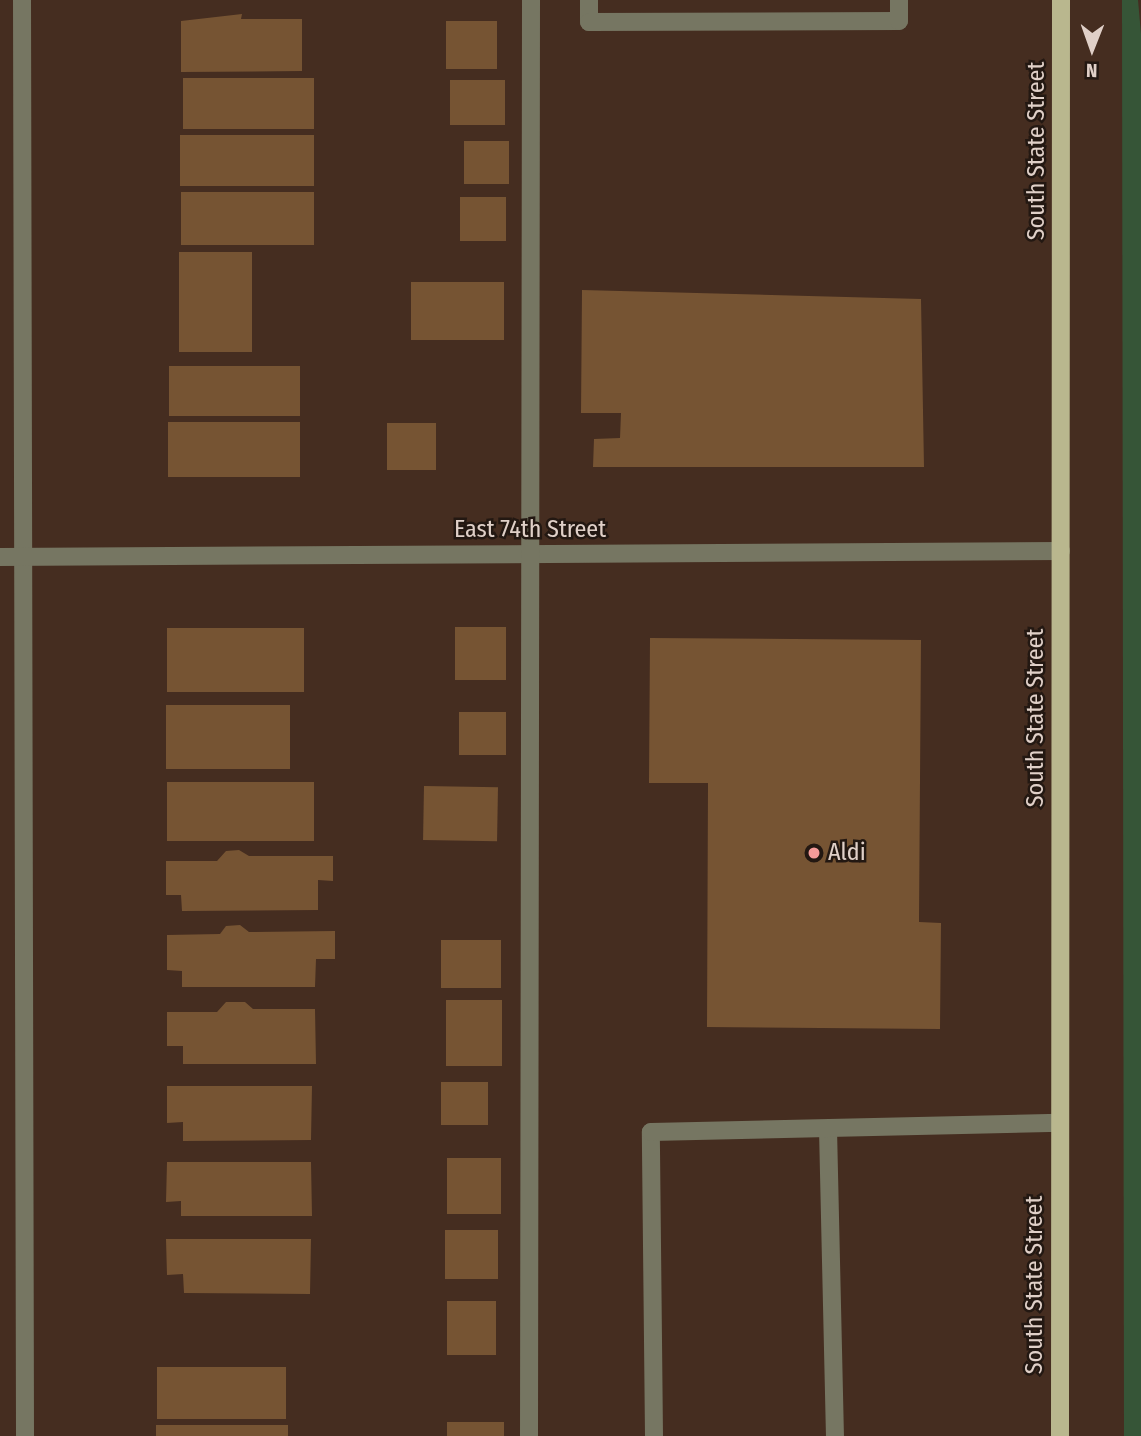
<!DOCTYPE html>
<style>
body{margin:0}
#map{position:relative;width:1141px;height:1436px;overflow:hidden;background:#452d20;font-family:"Fira Sans Condensed",sans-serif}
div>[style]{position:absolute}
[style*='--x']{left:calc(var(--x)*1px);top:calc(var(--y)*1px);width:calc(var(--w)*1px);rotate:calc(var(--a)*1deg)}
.green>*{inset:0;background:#365537}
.building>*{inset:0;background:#765433;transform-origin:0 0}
.minor>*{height:18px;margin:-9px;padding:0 9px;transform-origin:9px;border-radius:9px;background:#767662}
.major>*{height:18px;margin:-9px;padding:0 9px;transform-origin:9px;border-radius:9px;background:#b9b78e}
.dots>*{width:19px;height:19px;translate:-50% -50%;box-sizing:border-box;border:4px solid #231812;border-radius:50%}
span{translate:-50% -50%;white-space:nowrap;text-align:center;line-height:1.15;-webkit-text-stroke:5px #231812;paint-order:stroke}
.street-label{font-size:24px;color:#e0d0c8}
.poi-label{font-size:24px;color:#e0d0c8}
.left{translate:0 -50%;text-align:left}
.north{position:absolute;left:1057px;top:14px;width:70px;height:70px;-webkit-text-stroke:5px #231812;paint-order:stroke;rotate:181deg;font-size:19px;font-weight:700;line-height:28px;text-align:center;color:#e0d0c8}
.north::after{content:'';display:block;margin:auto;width:24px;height:32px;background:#e0d0c8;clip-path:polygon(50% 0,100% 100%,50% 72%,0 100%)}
</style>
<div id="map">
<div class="green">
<div style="clip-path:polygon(1122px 0,1138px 0,1141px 34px,1141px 1436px,1124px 1436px)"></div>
</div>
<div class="building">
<div style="clip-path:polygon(242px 14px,241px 19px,302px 19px,302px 71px,181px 72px,181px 21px)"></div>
<div style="left:446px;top:21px;width:51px;height:48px"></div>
<div style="left:183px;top:78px;width:131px;height:51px"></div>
<div style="left:450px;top:80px;width:55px;height:45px"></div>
<div style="left:180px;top:135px;width:134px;height:51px"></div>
<div style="left:464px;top:141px;width:45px;height:43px"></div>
<div style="left:181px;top:192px;width:133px;height:53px"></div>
<div style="left:460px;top:197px;width:46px;height:44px"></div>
<div style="left:179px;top:252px;width:73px;height:100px"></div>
<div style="left:411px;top:282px;width:93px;height:58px"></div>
<div style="clip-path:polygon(582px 290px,921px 299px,924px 467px,593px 467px,594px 439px,620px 438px,621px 413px,581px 413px)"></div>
<div style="left:169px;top:366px;width:131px;height:50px"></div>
<div style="left:168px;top:422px;width:132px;height:55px"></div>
<div style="left:387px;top:423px;width:49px;height:47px"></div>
<div style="left:455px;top:627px;width:51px;height:53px"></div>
<div style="left:167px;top:628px;width:137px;height:64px"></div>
<div style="clip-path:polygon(650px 638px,921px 640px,919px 922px,941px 923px,940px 1029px,707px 1027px,708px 783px,649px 783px)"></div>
<div style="left:166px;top:705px;width:124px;height:64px"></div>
<div style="left:459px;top:712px;width:47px;height:43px"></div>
<div style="left:167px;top:782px;width:147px;height:59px"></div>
<div style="left:424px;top:786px;width:74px;height:54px;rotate:1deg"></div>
<div style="clip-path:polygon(239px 850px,249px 856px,333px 856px,333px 881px,318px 880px,318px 910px,182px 911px,181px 895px,166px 895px,166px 861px,217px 861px,226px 851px)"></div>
<div style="clip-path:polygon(240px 925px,249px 932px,335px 931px,335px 959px,316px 959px,315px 987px,182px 987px,182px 971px,167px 970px,167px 935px,220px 934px,226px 926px)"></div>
<div style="left:441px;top:940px;width:60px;height:48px"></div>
<div style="left:446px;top:1000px;width:56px;height:66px"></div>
<div style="clip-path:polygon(226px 1002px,245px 1002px,253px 1009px,315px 1009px,316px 1064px,183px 1064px,183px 1046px,167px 1046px,167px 1012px,217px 1012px)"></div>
<div style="left:441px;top:1082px;width:47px;height:43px"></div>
<div style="clip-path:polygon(167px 1086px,312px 1086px,311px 1140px,183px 1141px,183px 1122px,167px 1123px)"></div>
<div style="left:447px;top:1158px;width:54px;height:56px"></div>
<div style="clip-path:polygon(167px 1162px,311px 1162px,312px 1216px,181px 1216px,181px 1201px,166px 1202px)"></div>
<div style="left:445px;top:1230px;width:53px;height:49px"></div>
<div style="clip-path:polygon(166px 1239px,311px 1239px,310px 1294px,184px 1293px,183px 1274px,167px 1275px)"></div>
<div style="left:447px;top:1301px;width:49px;height:54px"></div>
<div style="left:157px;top:1367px;width:129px;height:52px"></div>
<div style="left:447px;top:1422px;width:57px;height:14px"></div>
<div style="left:156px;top:1425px;width:132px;height:11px"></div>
</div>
<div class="minor">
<div style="--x:22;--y:0;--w:1436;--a:89.88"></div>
<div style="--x:589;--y:0;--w:22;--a:90"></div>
<div style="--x:589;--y:22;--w:310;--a:-0.2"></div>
<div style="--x:899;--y:21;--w:21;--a:-90"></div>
<div style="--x:0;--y:557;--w:1061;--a:-0.32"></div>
<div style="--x:828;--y:1129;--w:307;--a:88.7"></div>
<div style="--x:529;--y:1436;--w:1436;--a:-89.92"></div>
<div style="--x:654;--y:1436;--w:304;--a:-90.6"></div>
<div style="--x:651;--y:1132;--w:409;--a:-1.3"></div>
</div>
<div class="major">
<div style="--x:1060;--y:1436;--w:1436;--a:-89.96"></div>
</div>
<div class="dots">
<div style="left:814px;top:853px;background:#f59b99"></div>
</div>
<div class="street-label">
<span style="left:1037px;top:151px;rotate:-90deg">South State Street</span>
<span style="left:530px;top:530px">East 74th Street</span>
<span style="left:1036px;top:718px;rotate:-90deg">South State Street</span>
<span style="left:1035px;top:1285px;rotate:-90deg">South State Street</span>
</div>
<div class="poi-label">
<span class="left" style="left:828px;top:853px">Aldi</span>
</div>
<div class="north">N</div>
</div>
